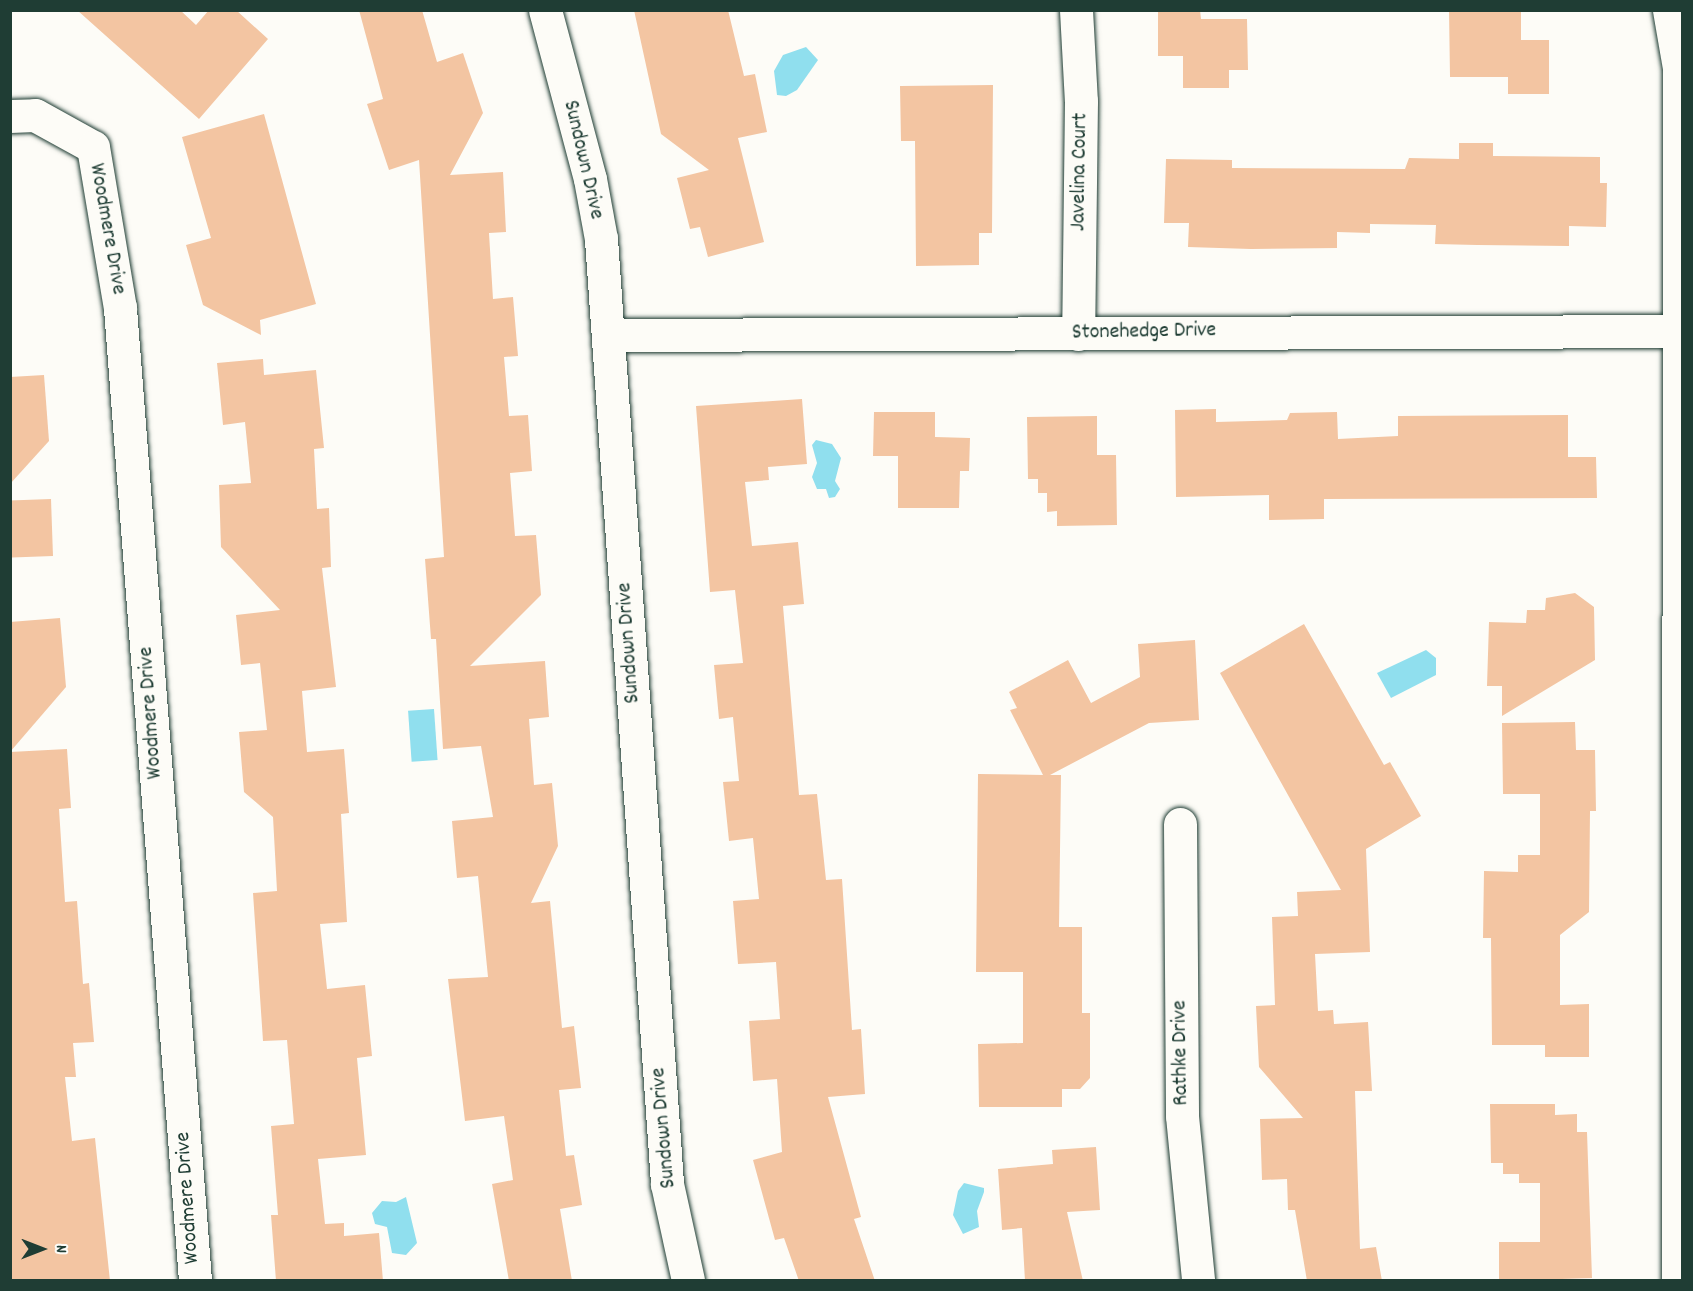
<!DOCTYPE html>
<style>
body{margin:0}
#map{position:relative;width:1693px;height:1291px;overflow:hidden;background:#fdfcf7;font-family:Dekko,sans-serif}
div>[style]{position:absolute}
[style*='--x']{left:calc(var(--x)*1px);top:calc(var(--y)*1px);width:calc(var(--w)*1px);rotate:calc(var(--a)*1deg)}
.water>*{inset:0;background:#90dfee;transform-origin:0 0}
.building>*{inset:0;background:#f3c5a2;transform-origin:0 0}
.roads{filter:drop-shadow(0 0 2px #1f3d34) drop-shadow(0 0 2px #1f3d34)}
.minor>*{height:33px;margin:-16.5px;padding:0 16.5px;transform-origin:16.5px;border-radius:16.5px;background:#fdfcf7}
span{translate:-50% -50%;white-space:nowrap;text-align:center;line-height:1.15;-webkit-text-stroke:4.5px #fdfcf7;paint-order:stroke}
.street-label{font-size:22px;color:#1f3d34}
.frame{position:absolute;inset:0;border:12px solid #1f3d34;pointer-events:none}
.north{position:absolute;left:12px;top:1219px;width:60px;height:60px;-webkit-text-stroke:4px #fdfcf7;paint-order:stroke;rotate:90deg;font-size:16px;font-weight:700;line-height:24px;text-align:center;color:#1f3d34}
.north::after{content:'';display:block;margin:auto;width:21px;height:27px;background:#1f3d34;clip-path:polygon(50% 0,100% 100%,50% 72%,0 100%)}
</style>
<div id="map">
<div class="water">
<div style="clip-path:polygon(806px 47px,818px 60px,797px 90px,786px 96px,777px 95px,774px 71px,783px 55px)"></div>
<div style="clip-path:polygon(816px 440px,832px 444px,841px 458px,835px 481px,840px 489px,835px 497px,829px 498px,826px 489px,817px 489px,812px 477px,817px 463px,812px 445px)"></div>
<div style="clip-path:polygon(1426px 650px,1436px 658px,1436px 675px,1391px 698px,1377px 673px)"></div>
<div style="left:434px;top:709px;width:51px;height:26px;rotate:86deg"></div>
<div style="clip-path:polygon(964px 1183px,984px 1188px,984px 1192px,977px 1211px,979px 1227px,963px 1234px,953px 1215px,958px 1191px)"></div>
<div style="clip-path:polygon(406px 1197px,417px 1243px,406px 1255px,392px 1253px,387px 1227px,375px 1224px,372px 1213px,382px 1201px,396px 1202px)"></div>
</div>
<div class="building">
<div style="clip-path:polygon(77px 10px,180px 10px,196px 25px,209px 10px,236px 10px,268px 39px,199px 119px)"></div>
<div style="clip-path:polygon(359px 10px,422px 10px,437px 62px,463px 53px,483px 113px,450px 175px,503px 172px,506px 232px,489px 233px,493px 299px,513px 297px,518px 356px,504px 357px,509px 416px,528px 415px,532px 471px,510px 473px,515px 536px,536px 535px,541px 595px,470px 666px,545px 661px,549px 717px,529px 719px,534px 785px,552px 783px,558px 846px,531px 903px,550px 901px,562px 1028px,574px 1026px,581px 1088px,559px 1090px,566px 1156px,574px 1155px,582px 1205px,560px 1209px,572px 1281px,509px 1281px,492px 1184px,513px 1180px,504px 1116px,465px 1121px,448px 979px,488px 977px,478px 876px,457px 878px,452px 821px,493px 817px,481px 746px,443px 749px,436px 639px,431px 639px,425px 559px,444px 557px,419px 160px,389px 170px,367px 104px,383px 99px)"></div>
<div style="clip-path:polygon(634px 10px,728px 10px,744px 76px,755px 74px,767px 132px,738px 138px,764px 242px,708px 257px,700px 227px,690px 229px,677px 178px,709px 170px,661px 134px)"></div>
<div style="clip-path:polygon(1158px 10px,1200px 10px,1201px 19px,1247px 19px,1248px 70px,1229px 70px,1229px 88px,1183px 88px,1183px 56px,1158px 56px)"></div>
<div style="clip-path:polygon(1449px 10px,1521px 10px,1521px 40px,1549px 40px,1549px 94px,1508px 94px,1508px 77px,1450px 77px)"></div>
<div style="clip-path:polygon(993px 85px,992px 233px,979px 233px,979px 265px,916px 266px,915px 141px,901px 141px,900px 86px)"></div>
<div style="clip-path:polygon(264px 114px,316px 304px,260px 320px,261px 335px,203px 305px,186px 245px,211px 238px,182px 137px)"></div>
<div style="clip-path:polygon(1459px 143px,1493px 143px,1493px 156px,1600px 157px,1600px 183px,1607px 183px,1606px 227px,1569px 226px,1569px 246px,1477px 245px,1435px 244px,1436px 225px,1370px 224px,1370px 233px,1337px 232px,1337px 248px,1251px 249px,1188px 247px,1189px 223px,1164px 223px,1166px 159px,1232px 160px,1232px 168px,1405px 169px,1409px 158px,1459px 159px)"></div>
<div style="clip-path:polygon(263px 359px,264px 375px,316px 370px,324px 448px,314px 449px,317px 509px,329px 508px,331px 567px,322px 568px,336px 687px,302px 691px,307px 752px,344px 749px,349px 813px,341px 814px,347px 922px,320px 924px,327px 989px,365px 985px,372px 1056px,357px 1058px,366px 1155px,318px 1159px,325px 1224px,344px 1223px,344px 1236px,379px 1233px,383px 1281px,276px 1281px,271px 1215px,278px 1215px,271px 1126px,294px 1124px,287px 1040px,263px 1041px,253px 893px,277px 891px,273px 817px,244px 792px,239px 732px,267px 730px,260px 663px,241px 665px,236px 615px,280px 610px,221px 547px,219px 485px,251px 483px,245px 422px,223px 425px,217px 363px)"></div>
<div style="clip-path:polygon(44px 375px,49px 441px,10px 484px,10px 377px)"></div>
<div style="clip-path:polygon(802px 399px,807px 464px,768px 467px,769px 480px,745px 482px,752px 546px,798px 542px,804px 604px,783px 606px,799px 795px,817px 794px,826px 880px,842px 879px,852px 1030px,861px 1029px,865px 1094px,828px 1097px,861px 1217px,854px 1219px,875px 1281px,799px 1281px,784px 1238px,775px 1240px,753px 1160px,782px 1152px,777px 1079px,753px 1081px,749px 1021px,780px 1019px,776px 962px,738px 964px,733px 901px,759px 899px,753px 838px,729px 841px,723px 782px,739px 781px,733px 717px,719px 719px,714px 665px,743px 663px,735px 590px,710px 592px,696px 406px)"></div>
<div style="clip-path:polygon(1216px 409px,1216px 422px,1287px 420px,1290px 413px,1337px 412px,1338px 439px,1398px 436px,1398px 416px,1568px 415px,1568px 457px,1596px 457px,1597px 498px,1324px 499px,1324px 519px,1269px 520px,1269px 495px,1176px 497px,1175px 410px)"></div>
<div style="clip-path:polygon(874px 412px,935px 412px,935px 437px,970px 438px,969px 471px,960px 471px,959px 508px,898px 508px,898px 456px,873px 456px)"></div>
<div style="clip-path:polygon(1097px 416px,1097px 455px,1116px 455px,1117px 525px,1057px 526px,1057px 511px,1047px 512px,1047px 493px,1038px 493px,1038px 479px,1028px 479px,1027px 417px)"></div>
<div style="left:51px;top:499px;width:57px;height:41px;rotate:88deg"></div>
<div style="clip-path:polygon(1575px 593px,1594px 607px,1595px 660px,1502px 716px,1502px 686px,1487px 686px,1489px 622px,1526px 623px,1527px 610px,1545px 610px,1546px 598px)"></div>
<div style="clip-path:polygon(60px 618px,66px 687px,10px 752px,10px 622px)"></div>
<div style="clip-path:polygon(1304px 624px,1384px 765px,1390px 762px,1421px 816px,1366px 849px,1370px 952px,1315px 954px,1318px 1011px,1333px 1010px,1334px 1024px,1368px 1022px,1372px 1091px,1355px 1091px,1360px 1249px,1376px 1247px,1382px 1281px,1307px 1281px,1295px 1210px,1288px 1210px,1287px 1179px,1262px 1180px,1260px 1119px,1303px 1118px,1259px 1067px,1256px 1006px,1275px 1005px,1272px 917px,1298px 916px,1297px 892px,1341px 890px,1220px 673px)"></div>
<div style="clip-path:polygon(1195px 640px,1199px 720px,1149px 723px,1050px 775px,1061px 775px,1059px 927px,1082px 927px,1082px 1013px,1090px 1013px,1090px 1078px,1080px 1089px,1062px 1089px,1062px 1107px,979px 1107px,978px 1044px,1023px 1043px,1023px 972px,976px 972px,978px 774px,1043px 775px,1010px 710px,1017px 708px,1009px 692px,1068px 660px,1091px 703px,1140px 677px,1138px 644px)"></div>
<div style="clip-path:polygon(1575px 722px,1576px 750px,1595px 750px,1596px 811px,1590px 811px,1589px 912px,1560px 935px,1560px 1005px,1589px 1004px,1589px 1057px,1545px 1057px,1545px 1045px,1492px 1045px,1491px 938px,1483px 938px,1484px 871px,1518px 872px,1518px 855px,1540px 855px,1540px 794px,1503px 794px,1502px 723px)"></div>
<div style="clip-path:polygon(67px 749px,71px 808px,59px 809px,65px 902px,77px 901px,83px 984px,89px 983px,94px 1042px,73px 1043px,76px 1077px,65px 1077px,72px 1141px,95px 1138px,110px 1281px,11px 1281px,10px 752px)"></div>
<div style="clip-path:polygon(1490px 1104px,1555px 1104px,1555px 1115px,1577px 1114px,1577px 1132px,1587px 1132px,1592px 1278px,1499px 1281px,1499px 1242px,1540px 1242px,1540px 1183px,1519px 1183px,1519px 1174px,1503px 1174px,1503px 1163px,1491px 1163px)"></div>
<div style="clip-path:polygon(1096px 1147px,1100px 1210px,1067px 1212px,1083px 1281px,1025px 1281px,1022px 1228px,1002px 1230px,998px 1169px,1053px 1164px,1052px 1150px)"></div>
</div>
<div class="roads">
<div class="minor">
<div style="--x:545;--y:10;--w:175;--a:75.1"></div>
<div style="--x:590;--y:179;--w:61;--a:79.6"></div>
<div style="--x:601;--y:239;--w:947;--a:86"></div>
<div style="--x:667;--y:1184;--w:98;--a:77.7"></div>
<div style="--x:1076;--y:10;--w:91;--a:86.9"></div>
<div style="--x:1081;--y:101;--w:233;--a:90.7"></div>
<div style="--x:1669;--y:10;--w:59;--a:80.2"></div>
<div style="--x:1679;--y:68;--w:1212;--a:90.05"></div>
<div style="--x:10;--y:116;--w:25;--a:-2"></div>
<div style="--x:35;--y:115;--w:66;--a:28.9"></div>
<div style="--x:93;--y:147;--w:163;--a:80.5"></div>
<div style="--x:120;--y:308;--w:975;--a:85.59"></div>
<div style="--x:609;--y:335;--w:1071;--a:-0.21"></div>
<div style="--x:1180;--y:824;--w:292;--a:89.6"></div>
<div style="--x:1182;--y:1116;--w:165;--a:84.4"></div>
</div>
</div>
<div class="street-label">
<span style="left:583px;top:160px;rotate:77deg">Sundown Drive</span>
<span style="left:1080px;top:172px;rotate:-89deg">Javelina Court</span>
<span style="left:107px;top:229px;rotate:80deg">Woodmere Drive</span>
<span style="left:1144px;top:332px;rotate:-1deg">Stonehedge Drive</span>
<span style="left:629px;top:643px;rotate:-94deg">Sundown Drive</span>
<span style="left:151px;top:713px;rotate:-94deg">Woodmere Drive</span>
<span style="left:1181px;top:1053px;rotate:-91deg">Rathke Drive</span>
<span style="left:664px;top:1128px;rotate:-95deg">Sundown Drive</span>
<span style="left:188px;top:1198px;rotate:-94deg">Woodmere Drive</span>
</div>
<div class="frame"></div>
<div class="north">N</div>
</div>
